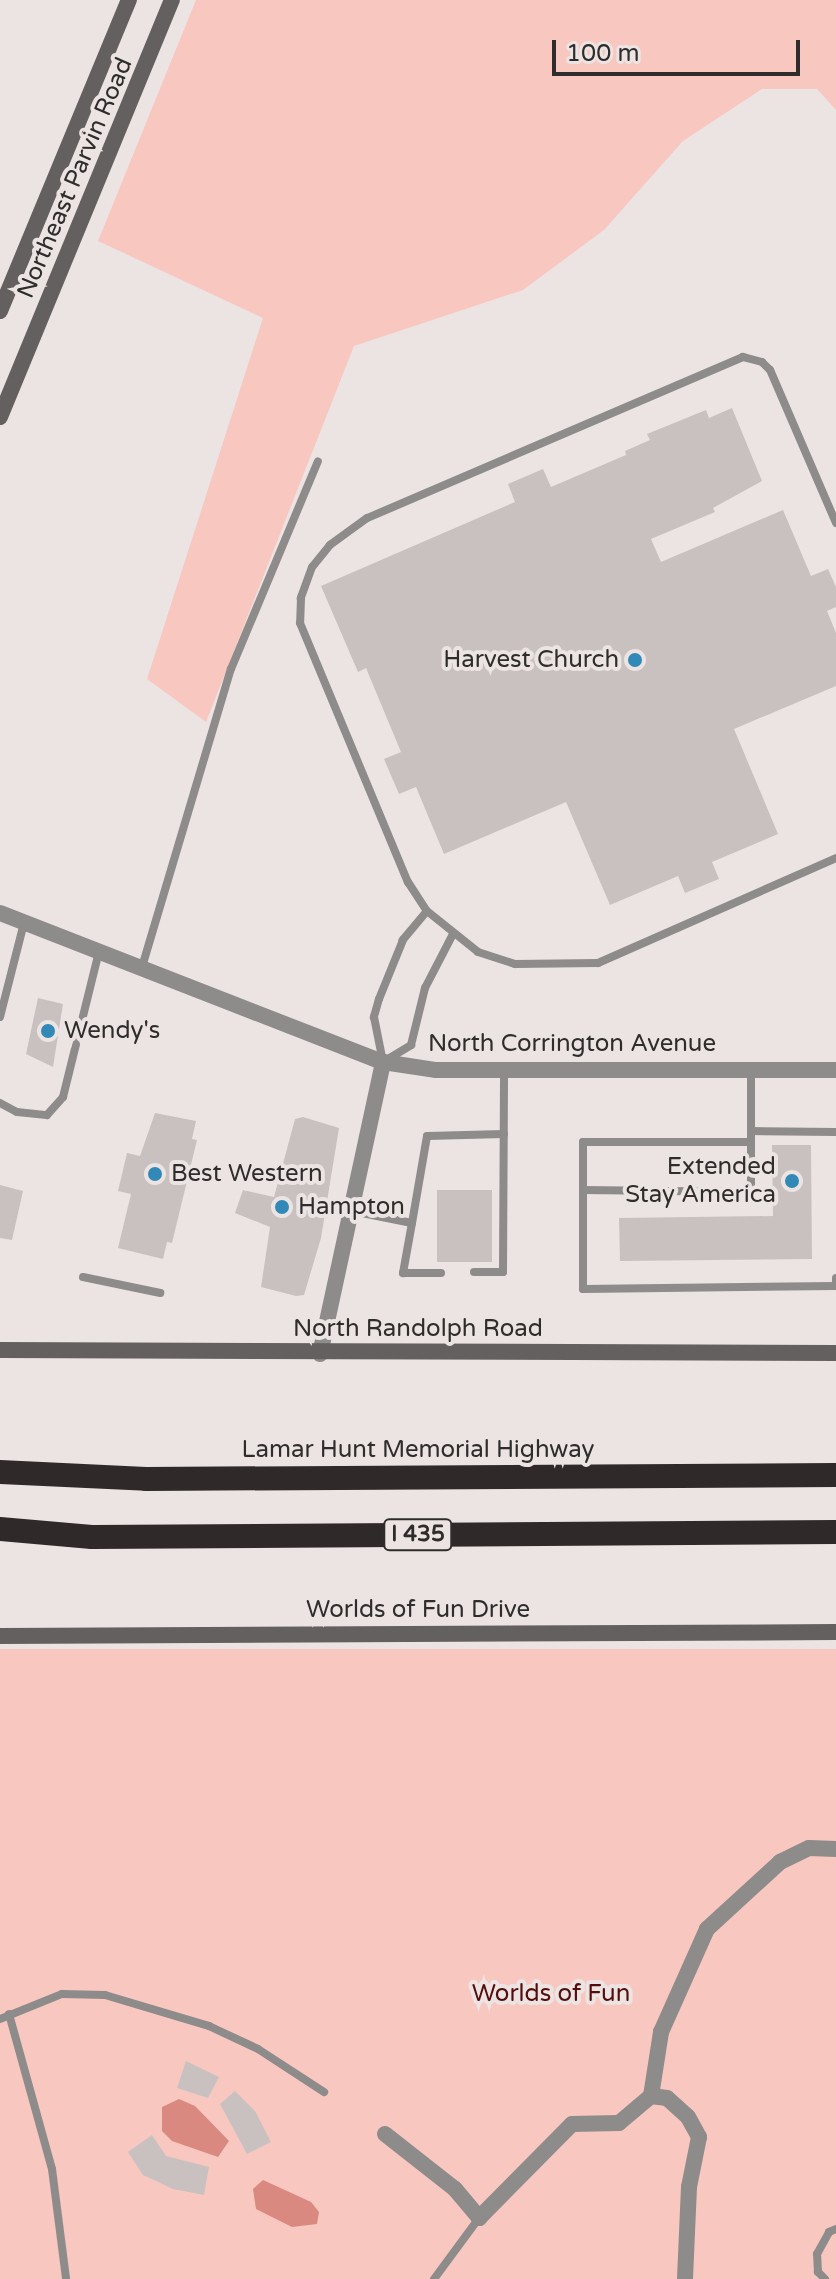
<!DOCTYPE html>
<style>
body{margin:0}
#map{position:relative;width:836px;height:2279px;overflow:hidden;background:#ece4e3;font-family:"Varela Round",sans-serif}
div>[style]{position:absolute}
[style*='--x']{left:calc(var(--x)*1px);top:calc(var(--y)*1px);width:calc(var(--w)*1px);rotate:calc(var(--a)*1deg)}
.green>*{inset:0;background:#f8c7c0;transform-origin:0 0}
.water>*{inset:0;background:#d98980}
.building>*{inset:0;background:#c8c1c0;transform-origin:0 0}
.service>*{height:8px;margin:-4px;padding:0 4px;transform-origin:4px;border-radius:4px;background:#8e8b8b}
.minor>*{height:16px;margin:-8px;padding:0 8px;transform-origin:8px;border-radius:8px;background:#8e8b8b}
.secondary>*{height:16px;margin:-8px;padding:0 8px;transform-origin:8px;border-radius:8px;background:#656060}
.motorway>*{height:24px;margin:-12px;padding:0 12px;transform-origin:12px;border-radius:12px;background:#2f2a29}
.dots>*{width:22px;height:22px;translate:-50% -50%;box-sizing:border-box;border:4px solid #ece4e3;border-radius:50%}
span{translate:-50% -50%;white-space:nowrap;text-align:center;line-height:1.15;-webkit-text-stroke:8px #ece4e3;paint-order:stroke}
.shield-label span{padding:2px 6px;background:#ece4e3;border:2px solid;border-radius:6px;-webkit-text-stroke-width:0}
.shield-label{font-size:22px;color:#2f2c2c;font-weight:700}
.street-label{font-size:24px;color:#2f2c2c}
.poi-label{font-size:24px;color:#2f2c2c}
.right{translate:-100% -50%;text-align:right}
.left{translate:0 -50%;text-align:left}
.park-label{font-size:24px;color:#550d0c}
.scale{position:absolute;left:552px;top:40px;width:248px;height:36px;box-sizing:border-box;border:4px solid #2f2c2c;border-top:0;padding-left:10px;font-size:24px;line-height:28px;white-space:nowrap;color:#2f2c2c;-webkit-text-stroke:6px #ece4e3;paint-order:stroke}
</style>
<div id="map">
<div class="green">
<div style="clip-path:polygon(196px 0,836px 0,836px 110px,817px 89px,762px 89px,683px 141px,604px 230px,523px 290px,354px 346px,206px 722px,147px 679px,263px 318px,98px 241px)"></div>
<div style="left:836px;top:1649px;width:630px;height:836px;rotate:90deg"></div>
</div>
<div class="water">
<div style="clip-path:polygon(179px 2099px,195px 2106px,229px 2141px,218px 2157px,172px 2141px,162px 2131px,162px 2107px)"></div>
<div style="clip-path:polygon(263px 2180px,311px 2202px,319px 2212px,317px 2224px,292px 2227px,256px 2209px,253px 2189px)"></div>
</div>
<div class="building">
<div style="clip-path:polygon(732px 408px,762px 481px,713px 508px,715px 512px,651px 539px,661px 562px,783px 510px,811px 576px,828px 569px,836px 587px,836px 607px,827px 611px,836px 633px,836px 686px,734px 729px,778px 834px,712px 862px,719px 879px,685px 893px,678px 876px,610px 905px,566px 802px,444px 854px,416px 787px,399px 794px,384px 759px,401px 752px,366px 668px,358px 672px,321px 586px,515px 502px,508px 484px,543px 469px,551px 487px,626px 455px,625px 451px,650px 440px,647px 434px,706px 410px,709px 418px)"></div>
<div style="clip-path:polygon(38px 998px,63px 1004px,53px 1067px,26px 1054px)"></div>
<div style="clip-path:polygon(155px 1113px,196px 1121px,192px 1139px,197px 1140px,172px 1243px,167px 1242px,163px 1259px,118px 1248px,131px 1194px,118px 1191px,127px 1153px,140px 1156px)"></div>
<div style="clip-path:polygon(303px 1117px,339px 1128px,321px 1238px,304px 1295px,296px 1296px,261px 1287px,270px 1227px,235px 1213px,243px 1190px,274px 1197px,295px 1119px)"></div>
<div style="clip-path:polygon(772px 1145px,811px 1145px,812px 1259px,620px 1261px,619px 1218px,773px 1216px)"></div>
<div style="clip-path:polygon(0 1185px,23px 1191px,12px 1240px,0 1238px)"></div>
<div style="left:437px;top:1190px;width:55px;height:72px"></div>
<div style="clip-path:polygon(186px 2061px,219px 2077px,208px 2098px,177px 2088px)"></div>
<div style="clip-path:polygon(235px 2091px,255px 2111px,271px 2142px,247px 2154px,220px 2104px)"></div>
<div style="clip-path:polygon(152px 2135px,166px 2156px,209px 2167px,204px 2195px,173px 2189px,143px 2175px,128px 2152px)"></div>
</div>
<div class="service">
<div style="--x:836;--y:523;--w:167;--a:-113.3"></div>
<div style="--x:770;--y:370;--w:11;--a:-135"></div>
<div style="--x:762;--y:362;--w:20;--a:-165"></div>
<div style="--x:743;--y:357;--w:409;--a:156.8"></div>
<div style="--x:367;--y:518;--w:46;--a:143.9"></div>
<div style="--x:330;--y:545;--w:28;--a:129"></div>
<div style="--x:312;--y:567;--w:33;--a:110"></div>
<div style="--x:301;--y:598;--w:25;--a:92"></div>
<div style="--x:300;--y:623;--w:281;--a:67.4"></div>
<div style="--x:408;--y:882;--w:35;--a:57"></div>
<div style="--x:427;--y:911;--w:65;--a:38.8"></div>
<div style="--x:478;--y:952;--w:39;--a:18"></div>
<div style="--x:515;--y:964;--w:83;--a:-0.7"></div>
<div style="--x:598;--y:963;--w:260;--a:-23.8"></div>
<div style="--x:427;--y:911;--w:38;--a:130"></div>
<div style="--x:403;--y:940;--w:64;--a:112.1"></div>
<div style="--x:379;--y:999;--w:19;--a:106"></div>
<div style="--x:374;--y:1017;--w:46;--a:78.7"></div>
<div style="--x:383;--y:1062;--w:33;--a:-31"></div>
<div style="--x:411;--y:1045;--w:59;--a:-76.2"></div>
<div style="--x:425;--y:988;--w:59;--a:-62.6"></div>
<div style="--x:142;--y:967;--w:311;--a:-73.4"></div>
<div style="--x:231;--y:669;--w:225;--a:-67.3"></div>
<div style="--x:0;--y:1017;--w:97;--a:-75.7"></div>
<div style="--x:751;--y:1071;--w:71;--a:90"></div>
<div style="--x:751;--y:1142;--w:168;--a:180"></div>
<div style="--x:583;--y:1142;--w:147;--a:90"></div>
<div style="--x:583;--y:1289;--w:253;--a:-0.7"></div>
<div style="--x:836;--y:1286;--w:8;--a:-90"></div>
<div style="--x:0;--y:1103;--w:19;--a:28"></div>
<div style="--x:17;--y:1112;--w:30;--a:6"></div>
<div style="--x:47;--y:1115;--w:24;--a:-48"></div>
<div style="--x:63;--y:1097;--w:149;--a:-76.1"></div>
<div style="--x:751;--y:1131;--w:85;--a:0.7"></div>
<div style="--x:583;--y:1190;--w:168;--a:0.7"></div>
<div style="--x:751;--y:1192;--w:50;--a:-90"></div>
<div style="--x:352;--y:1211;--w:61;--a:11.3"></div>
<div style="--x:412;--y:1223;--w:51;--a:100.2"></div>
<div style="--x:403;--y:1273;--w:38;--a:0"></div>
<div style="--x:412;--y:1223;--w:88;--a:-80.2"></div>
<div style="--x:427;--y:1136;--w:77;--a:-1.5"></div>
<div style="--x:474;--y:1272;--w:29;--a:0"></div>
<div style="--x:503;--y:1272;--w:202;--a:-89.7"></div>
<div style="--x:83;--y:1277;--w:79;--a:11.7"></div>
<div style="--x:9;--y:2014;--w:161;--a:74.5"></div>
<div style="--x:52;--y:2169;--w:111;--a:82.7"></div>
<div style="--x:0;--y:2019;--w:67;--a:-22"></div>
<div style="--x:62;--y:1994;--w:43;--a:1.3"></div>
<div style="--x:105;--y:1995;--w:109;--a:16.6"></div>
<div style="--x:209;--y:2026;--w:54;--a:25.1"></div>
<div style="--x:258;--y:2049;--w:79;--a:33.1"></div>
<div style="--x:434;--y:2279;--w:76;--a:-53.6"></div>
<div style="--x:825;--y:2279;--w:10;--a:-135"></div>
<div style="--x:818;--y:2272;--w:18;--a:-93"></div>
<div style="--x:817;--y:2254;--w:25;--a:-61"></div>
<div style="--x:829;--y:2232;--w:8;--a:-23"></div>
</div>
<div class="minor">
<div style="--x:0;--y:913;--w:411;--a:21.3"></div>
<div style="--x:383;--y:1062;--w:54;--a:8.6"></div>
<div style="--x:436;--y:1070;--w:400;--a:0"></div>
<div style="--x:320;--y:1354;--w:299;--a:-77.8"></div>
<div style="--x:651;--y:2096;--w:65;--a:-81.1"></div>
<div style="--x:661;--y:2032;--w:113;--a:-65.9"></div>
<div style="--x:707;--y:1929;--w:99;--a:-42.5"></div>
<div style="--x:780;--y:1862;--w:32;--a:-26"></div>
<div style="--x:809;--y:1848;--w:27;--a:2"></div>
<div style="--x:385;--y:2134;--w:89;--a:38.2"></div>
<div style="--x:455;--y:2189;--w:38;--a:50"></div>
<div style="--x:479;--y:2218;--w:132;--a:-45.3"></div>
<div style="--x:572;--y:2124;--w:47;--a:-1.2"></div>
<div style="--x:619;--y:2123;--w:42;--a:-40.2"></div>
<div style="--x:651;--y:2096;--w:16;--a:7"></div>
<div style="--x:667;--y:2098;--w:28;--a:42"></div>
<div style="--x:688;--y:2117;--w:23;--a:61"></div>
<div style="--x:699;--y:2137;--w:51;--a:101.3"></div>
<div style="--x:689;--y:2187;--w:92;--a:92.5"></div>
</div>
<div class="secondary">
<div style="--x:0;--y:311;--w:337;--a:-67.5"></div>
<div style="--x:0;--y:417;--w:451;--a:-67.6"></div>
<div style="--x:0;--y:1350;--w:836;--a:0.21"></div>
<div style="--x:0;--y:1636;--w:836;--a:-0.27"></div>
</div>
<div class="motorway">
<div style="--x:0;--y:1472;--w:146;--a:2.7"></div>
<div style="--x:146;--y:1479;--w:690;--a:-0.33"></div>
<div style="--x:0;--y:1529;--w:92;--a:5"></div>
<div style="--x:92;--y:1537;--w:744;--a:-0.39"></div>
</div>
<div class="dots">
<div style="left:635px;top:660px;background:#3288b7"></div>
<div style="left:48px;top:1031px;background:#3288b7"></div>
<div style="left:155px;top:1174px;background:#3288b7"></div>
<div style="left:792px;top:1181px;background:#3288b7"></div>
<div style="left:282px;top:1207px;background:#3288b7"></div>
</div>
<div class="shield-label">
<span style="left:418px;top:1535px">I 435</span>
</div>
<div class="street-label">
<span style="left:75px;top:178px;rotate:-67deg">Northeast Parvin Road</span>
<span style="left:572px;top:1044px">North Corrington Avenue</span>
<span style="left:418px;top:1329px">North Randolph Road</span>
<span style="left:418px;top:1450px">Lamar Hunt Memorial Highway</span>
<span style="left:418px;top:1610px">Worlds of Fun Drive</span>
</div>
<div class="poi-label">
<span class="right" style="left:619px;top:660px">Harvest Church</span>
<span class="left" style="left:64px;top:1031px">Wendy's</span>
<span class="right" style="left:776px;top:1181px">Extended<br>Stay America</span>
<span class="left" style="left:171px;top:1174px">Best Western</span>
<span class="left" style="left:298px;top:1207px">Hampton</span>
</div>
<div class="park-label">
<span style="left:551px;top:1994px">Worlds of Fun</span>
</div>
<div class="scale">100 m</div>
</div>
